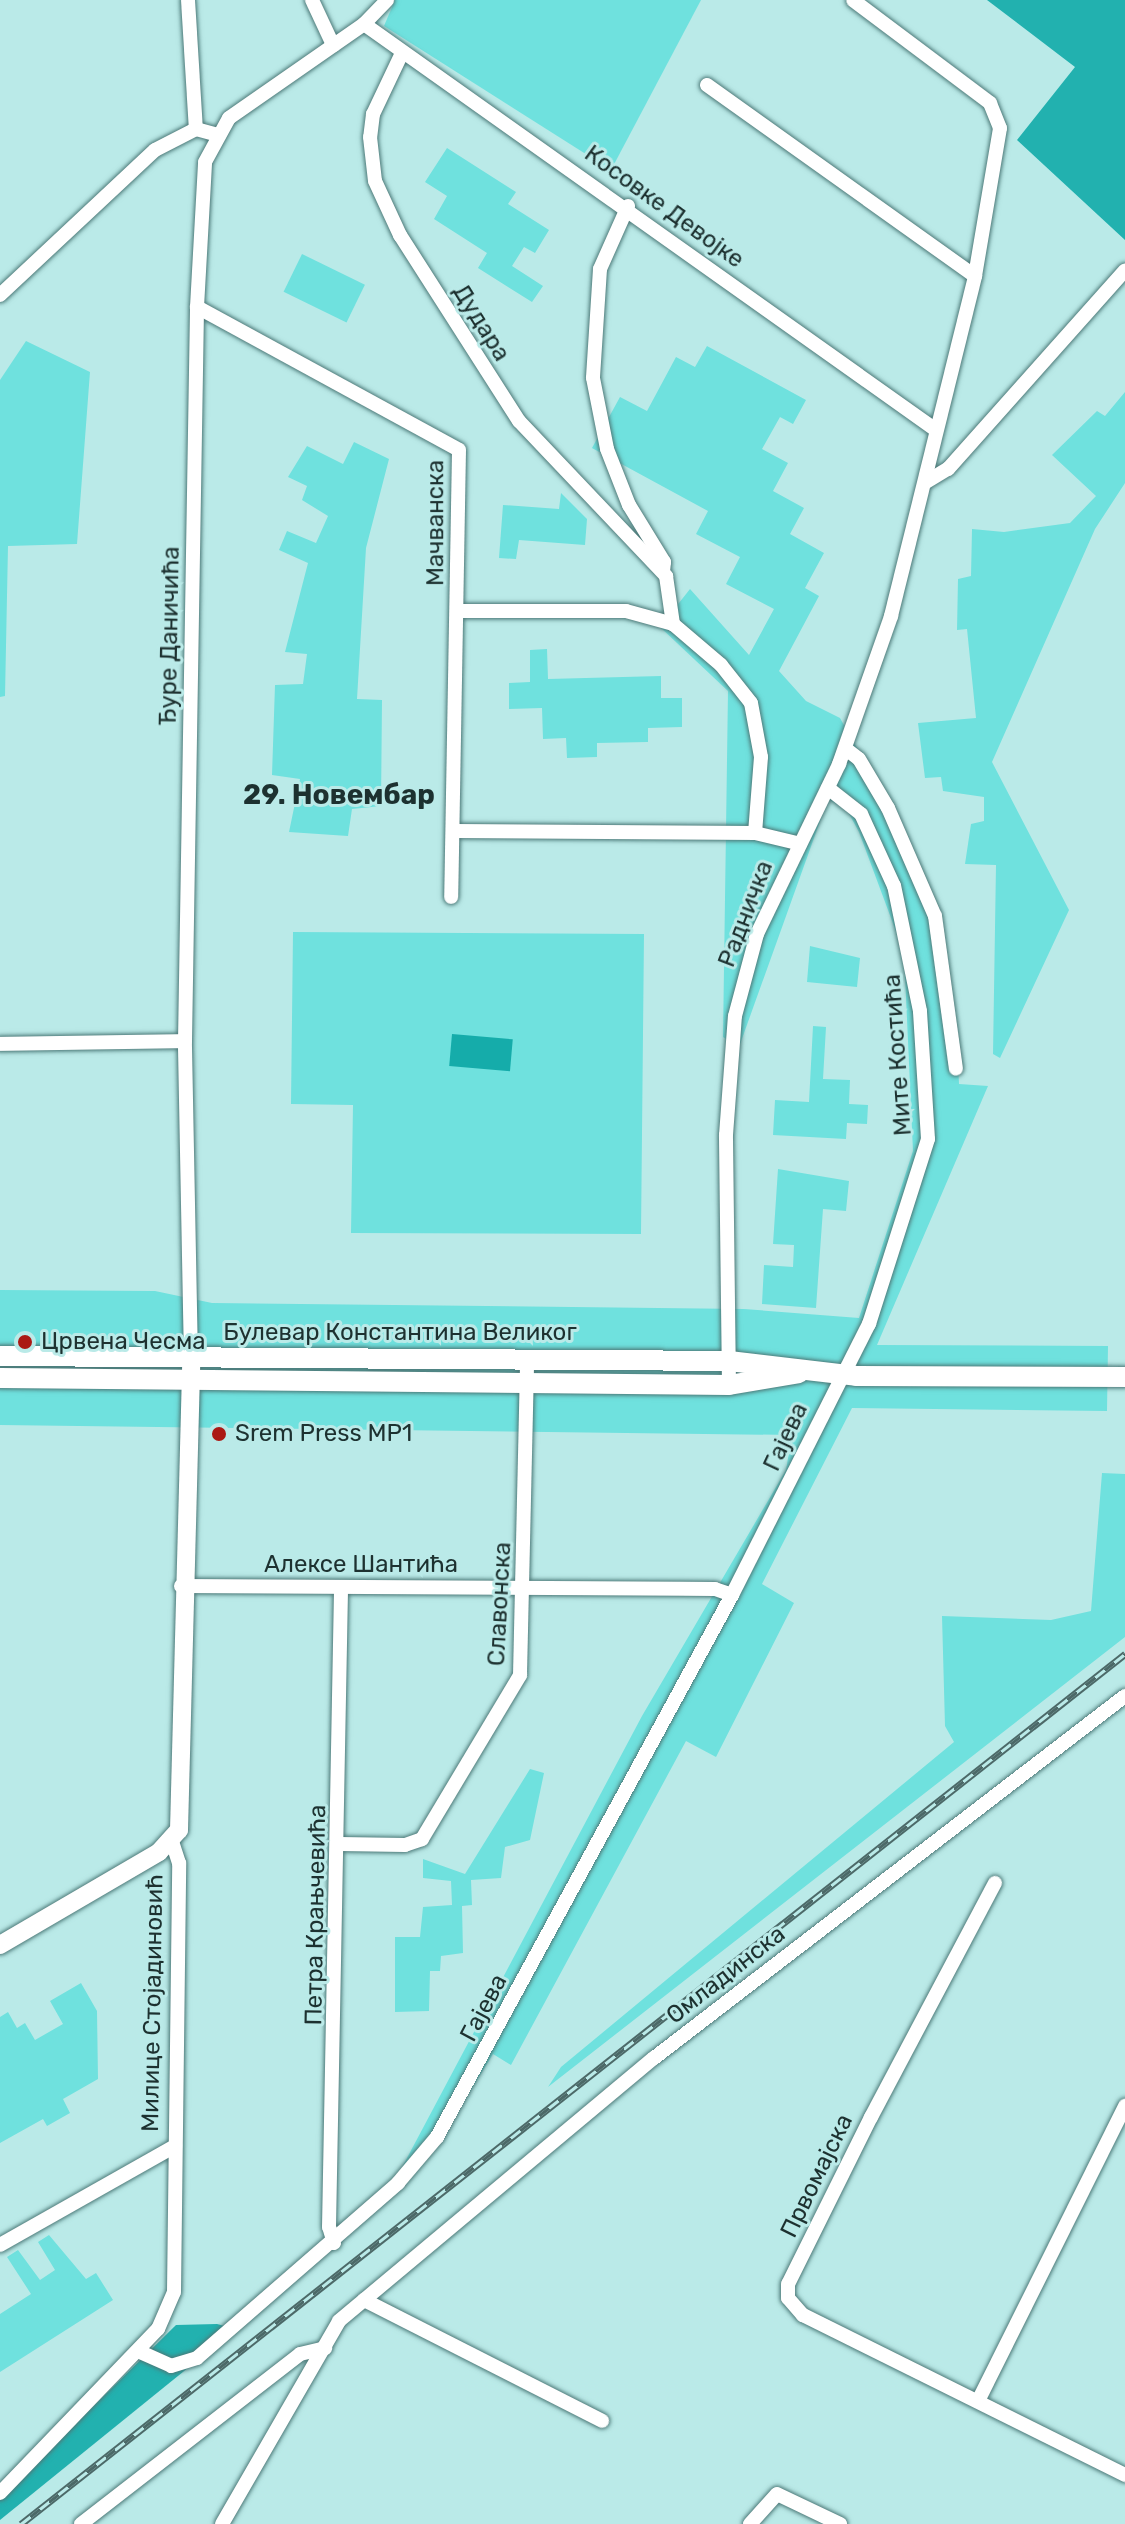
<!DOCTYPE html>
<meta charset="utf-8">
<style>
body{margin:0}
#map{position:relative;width:1125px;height:2524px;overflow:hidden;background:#baeae8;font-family:Rubik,sans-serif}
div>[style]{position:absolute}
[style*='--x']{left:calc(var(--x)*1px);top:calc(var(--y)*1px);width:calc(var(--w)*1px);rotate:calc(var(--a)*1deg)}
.green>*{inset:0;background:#6fe1de;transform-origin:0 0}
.forest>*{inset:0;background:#22b1af}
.water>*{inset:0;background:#15acaa;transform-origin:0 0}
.roads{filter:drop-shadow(0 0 2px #4c7978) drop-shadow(0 0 2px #4c7978)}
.minor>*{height:14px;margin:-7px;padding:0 7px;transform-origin:7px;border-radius:7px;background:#fff}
.tertiary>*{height:18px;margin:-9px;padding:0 9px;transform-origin:9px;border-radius:9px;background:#fff}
.secondary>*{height:20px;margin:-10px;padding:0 10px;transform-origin:10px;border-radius:10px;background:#fff}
.rail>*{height:7px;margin-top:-3.5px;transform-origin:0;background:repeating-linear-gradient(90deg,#baeae8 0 12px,#4c6968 0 24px);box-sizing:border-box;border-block:2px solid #4c6968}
.dots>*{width:22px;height:22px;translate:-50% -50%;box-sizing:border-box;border:4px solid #baeae8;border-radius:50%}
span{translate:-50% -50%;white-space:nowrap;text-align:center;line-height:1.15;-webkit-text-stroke:6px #baeae8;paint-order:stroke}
.street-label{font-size:24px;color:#1d3130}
.poi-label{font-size:24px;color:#1d3130}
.left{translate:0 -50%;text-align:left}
.quarter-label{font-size:28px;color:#1d3130;font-weight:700}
</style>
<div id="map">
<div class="green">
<div style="clip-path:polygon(395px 0,701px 0,611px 170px,384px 26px)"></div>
<div style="clip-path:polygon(447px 148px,516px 192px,508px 204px,549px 230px,535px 253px,524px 247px,512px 266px,543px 286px,532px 302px,478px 268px,487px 253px,434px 219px,447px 196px,425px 182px)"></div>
<div style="left:302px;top:254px;width:70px;height:42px;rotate:26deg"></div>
<div style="clip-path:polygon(26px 341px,90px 372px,77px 544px,8px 546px,5px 696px,0 697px,0 380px)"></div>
<div style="clip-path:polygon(707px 346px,806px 400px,793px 424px,780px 417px,762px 449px,788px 463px,773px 491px,804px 508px,790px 534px,824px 553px,805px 588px,819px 596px,779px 671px,806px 701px,840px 718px,888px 803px,937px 919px,956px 1018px,959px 1084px,988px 1086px,877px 1345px,1108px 1346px,1107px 1411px,852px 1408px,762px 1584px,794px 1603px,716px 1757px,686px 1741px,511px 2065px,493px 2054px,434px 2150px,382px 2205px,642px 1716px,786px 1470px,792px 1435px,0 1425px,0 1290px,155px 1291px,212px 1303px,744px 1309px,859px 1318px,913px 1151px,904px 953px,859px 832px,847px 810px,828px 799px,739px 1047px,723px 1037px,728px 691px,660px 627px,690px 589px,749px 655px,774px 609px,726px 584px,740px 557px,696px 534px,708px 511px,592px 448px,620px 397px,647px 411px,676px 357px,695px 367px)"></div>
<div style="clip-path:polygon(1125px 392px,1125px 483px,1095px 529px,992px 762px,1069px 910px,1000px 1058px,993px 1054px,996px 865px,965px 864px,971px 824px,984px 821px,984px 797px,943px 791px,941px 777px,925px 778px,918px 723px,976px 718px,967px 629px,957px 630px,958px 579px,971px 576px,972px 529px,1004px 532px,1070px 523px,1096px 496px,1052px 455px,1097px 411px,1105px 416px)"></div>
<div style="clip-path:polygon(354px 442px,389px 459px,366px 548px,357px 699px,382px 700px,381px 806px,352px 809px,348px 836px,289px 832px,300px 779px,272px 775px,275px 685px,303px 684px,307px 654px,285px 652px,308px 563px,279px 550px,287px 531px,316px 543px,328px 516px,302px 500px,307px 486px,288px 477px,307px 446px,343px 464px)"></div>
<div style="clip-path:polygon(561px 493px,587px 519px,585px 545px,519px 540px,516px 559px,499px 558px,503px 505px,559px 509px)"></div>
<div style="clip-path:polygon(547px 649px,548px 679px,661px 676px,661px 698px,682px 698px,682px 727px,648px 728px,648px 742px,597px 743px,597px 757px,567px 758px,566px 738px,543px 739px,542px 708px,509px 709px,509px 683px,530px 682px,530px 650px)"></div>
<div style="clip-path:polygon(293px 932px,644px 934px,641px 1234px,351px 1233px,353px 1105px,291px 1104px)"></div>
<div style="clip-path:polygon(810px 946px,860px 958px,857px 987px,807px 982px)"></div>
<div style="clip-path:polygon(813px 1026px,826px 1027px,823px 1079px,850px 1080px,849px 1104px,868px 1105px,867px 1124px,847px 1123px,846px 1139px,773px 1135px,775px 1100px,809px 1102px)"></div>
<div style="clip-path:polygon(778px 1169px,849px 1181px,846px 1211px,823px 1209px,816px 1308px,762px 1304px,764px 1265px,793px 1267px,794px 1245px,773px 1244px)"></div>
<div style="clip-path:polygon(1102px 1473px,1125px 1474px,1125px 1637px,548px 2087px,561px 2067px,954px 1742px,945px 1726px,942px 1616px,1051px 1620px,1091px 1611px)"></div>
<div style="clip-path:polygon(530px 1769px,544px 1773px,530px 1840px,505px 1847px,501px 1878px,471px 1880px,472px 1905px,462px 1906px,463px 1953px,441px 1956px,440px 1971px,430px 1971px,429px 2011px,395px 2012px,395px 1937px,420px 1937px,423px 1907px,452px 1905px,451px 1881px,423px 1878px,423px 1859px,465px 1874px)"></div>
<div style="clip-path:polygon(81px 1983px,97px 2011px,98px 2079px,63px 2099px,70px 2113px,47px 2126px,43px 2119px,0 2143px,0 2017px,8px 2012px,17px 2028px,25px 2023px,35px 2040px,63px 2024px,50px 2001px)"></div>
<div style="clip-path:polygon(49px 2235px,86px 2279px,96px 2273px,113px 2300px,0 2372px,0 2314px,31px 2294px,7px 2257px,18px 2250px,40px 2280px,55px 2270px,38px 2242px)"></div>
</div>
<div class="forest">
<div style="clip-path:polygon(987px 0,1125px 0,1125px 240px,1017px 140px,1075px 67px)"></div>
<div style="clip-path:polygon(217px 2324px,236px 2329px,0 2520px,0 2498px,176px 2325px)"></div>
</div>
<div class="water">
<div style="left:452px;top:1034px;width:61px;height:32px;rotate:5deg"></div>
</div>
<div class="roads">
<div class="minor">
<div style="--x:188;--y:0;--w:129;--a:86.5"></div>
<div style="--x:312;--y:0;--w:50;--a:65"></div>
<div style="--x:364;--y:24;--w:701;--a:35.37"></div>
<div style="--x:402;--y:53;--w:68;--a:115.4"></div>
<div style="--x:373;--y:114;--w:23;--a:97"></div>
<div style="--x:370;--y:137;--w:44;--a:83.5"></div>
<div style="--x:375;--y:181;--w:60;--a:65.2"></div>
<div style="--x:400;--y:235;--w:221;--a:57.4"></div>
<div style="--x:519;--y:421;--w:214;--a:46.5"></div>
<div style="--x:666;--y:576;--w:49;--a:81.7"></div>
<div style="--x:707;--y:85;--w:329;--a:35.5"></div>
<div style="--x:628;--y:206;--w:69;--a:114"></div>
<div style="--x:600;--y:269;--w:109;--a:93.7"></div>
<div style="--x:593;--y:378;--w:72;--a:78.8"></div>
<div style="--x:607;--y:449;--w:60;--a:68.6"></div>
<div style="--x:629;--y:505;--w:67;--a:58.4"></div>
<div style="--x:664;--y:562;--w:9;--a:96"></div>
<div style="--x:0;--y:295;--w:212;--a:-43.1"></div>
<div style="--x:155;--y:150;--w:46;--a:-27.1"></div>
<div style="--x:196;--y:129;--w:20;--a:15"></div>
<div style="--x:197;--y:307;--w:298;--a:28.6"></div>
<div style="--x:459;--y:450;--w:447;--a:91"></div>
<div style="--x:926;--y:482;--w:26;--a:-31"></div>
<div style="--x:948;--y:469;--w:266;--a:-48.3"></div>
<div style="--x:457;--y:611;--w:169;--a:0"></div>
<div style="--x:626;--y:611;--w:49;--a:15.5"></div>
<div style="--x:673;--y:624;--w:63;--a:40.5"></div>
<div style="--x:721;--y:665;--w:48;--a:51.7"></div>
<div style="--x:751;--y:703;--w:55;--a:79.5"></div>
<div style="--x:761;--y:757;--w:76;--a:94.5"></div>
<div style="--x:846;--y:749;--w:16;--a:38"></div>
<div style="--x:859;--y:759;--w:57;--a:59.4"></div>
<div style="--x:888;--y:808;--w:118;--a:66.5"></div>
<div style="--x:935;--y:916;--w:154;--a:82.2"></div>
<div style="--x:455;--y:831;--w:300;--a:0.4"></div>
<div style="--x:755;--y:833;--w:43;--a:13.4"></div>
<div style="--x:0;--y:1044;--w:185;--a:-0.9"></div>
<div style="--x:191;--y:1360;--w:319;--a:-91.1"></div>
<div style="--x:185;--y:1041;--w:734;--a:-89.06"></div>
<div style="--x:197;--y:307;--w:145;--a:-86.8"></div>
<div style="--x:205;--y:162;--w:50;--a:-61.4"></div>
<div style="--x:229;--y:118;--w:165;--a:-34.8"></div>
<div style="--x:364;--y:24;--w:33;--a:-46"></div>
<div style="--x:729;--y:1385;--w:250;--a:-90.7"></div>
<div style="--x:726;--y:1135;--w:119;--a:-85.7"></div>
<div style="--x:735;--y:1016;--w:85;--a:-75"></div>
<div style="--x:757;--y:934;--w:189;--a:-64.2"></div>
<div style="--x:839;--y:764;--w:157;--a:-70.6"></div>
<div style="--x:891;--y:616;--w:350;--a:-76.1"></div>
<div style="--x:975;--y:276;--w:150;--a:-80.4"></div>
<div style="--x:1000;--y:128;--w:27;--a:-112"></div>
<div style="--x:990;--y:103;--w:171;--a:-143.1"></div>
<div style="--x:181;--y:1586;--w:534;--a:0.32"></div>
<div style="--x:715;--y:1589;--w:18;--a:19"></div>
<div style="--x:340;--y:1844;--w:65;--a:0.9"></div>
<div style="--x:405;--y:1845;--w:18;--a:-19"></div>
<div style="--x:422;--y:1839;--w:191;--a:-59.1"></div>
<div style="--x:520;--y:1675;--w:318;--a:-88.7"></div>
<div style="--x:995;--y:1883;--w:265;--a:117.9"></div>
<div style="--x:871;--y:2117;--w:186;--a:116.4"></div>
<div style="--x:788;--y:2284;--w:14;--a:90"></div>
<div style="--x:788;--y:2298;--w:23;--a:49"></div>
<div style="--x:803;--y:2315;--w:360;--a:26.4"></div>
<div style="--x:334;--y:2243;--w:17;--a:-107"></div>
<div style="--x:329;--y:2227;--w:639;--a:-88.92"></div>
<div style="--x:0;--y:2245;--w:201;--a:-29.5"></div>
<div style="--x:364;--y:2300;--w:267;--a:26.9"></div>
<div style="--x:138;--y:2351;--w:36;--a:24"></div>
<div style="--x:171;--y:2366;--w:27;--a:-17"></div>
<div style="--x:197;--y:2358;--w:267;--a:-41"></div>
<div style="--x:398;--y:2183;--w:60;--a:-49.7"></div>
<div style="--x:437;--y:2137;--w:617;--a:-61.44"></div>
<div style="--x:732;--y:1595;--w:304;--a:-63.2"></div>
<div style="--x:869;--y:1324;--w:194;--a:-72.3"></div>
<div style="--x:928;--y:1139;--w:128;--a:-93.6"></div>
<div style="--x:920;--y:1011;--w:128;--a:-101.7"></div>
<div style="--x:894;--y:886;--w:79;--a:-114.6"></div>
<div style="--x:861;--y:814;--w:42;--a:-141.8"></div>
<div style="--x:978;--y:2401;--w:330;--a:-63.5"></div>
<div style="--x:0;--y:2493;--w:228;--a:-46.1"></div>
<div style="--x:158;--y:2329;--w:40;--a:-66.6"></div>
<div style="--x:174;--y:2292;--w:429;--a:-89.3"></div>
<div style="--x:179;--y:1863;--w:22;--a:-108"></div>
<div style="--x:81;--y:2524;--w:277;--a:-37.8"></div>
<div style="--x:300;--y:2354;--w:26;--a:-13"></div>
<div style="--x:222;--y:2524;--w:234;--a:-60"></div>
<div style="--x:339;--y:2321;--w:410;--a:-39.9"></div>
<div style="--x:654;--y:2058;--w:594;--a:-37.55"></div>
<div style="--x:750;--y:2524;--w:40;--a:-48"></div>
<div style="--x:777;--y:2494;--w:70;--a:25.5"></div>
</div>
<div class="tertiary">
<div style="--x:0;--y:1945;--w:184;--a:-30.3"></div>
<div style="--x:159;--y:1852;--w:30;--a:-48"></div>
<div style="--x:179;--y:1830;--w:470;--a:-88.5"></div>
</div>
<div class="secondary">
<div style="--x:0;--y:1356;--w:729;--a:0.39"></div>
<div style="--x:729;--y:1361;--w:128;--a:6.7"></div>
<div style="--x:856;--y:1376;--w:269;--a:0.2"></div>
<div style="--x:0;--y:1378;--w:729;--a:0.55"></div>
<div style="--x:729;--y:1385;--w:71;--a:-9.7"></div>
</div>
</div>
<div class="rail">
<div style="--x:21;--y:2524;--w:1406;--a:-38.24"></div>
</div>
<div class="dots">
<div style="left:25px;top:1342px;background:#ab1914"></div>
<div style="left:219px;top:1434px;background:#ab1914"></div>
</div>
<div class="street-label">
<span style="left:664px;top:207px;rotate:36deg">Косовке Девојке</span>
<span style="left:481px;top:323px;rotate:58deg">Дудара</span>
<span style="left:436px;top:523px;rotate:-90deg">Мачванска</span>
<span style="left:170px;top:636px;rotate:-89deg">Ђуре Даничића</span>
<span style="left:746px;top:914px;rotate:-69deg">Радничка</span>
<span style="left:898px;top:1055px;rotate:-94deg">Мите Костића</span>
<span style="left:400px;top:1333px">Булевар Константина Великог</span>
<span style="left:786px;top:1437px;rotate:-65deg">Гајева</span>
<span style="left:361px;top:1565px">Алексе Шантића</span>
<span style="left:500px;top:1604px;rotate:-87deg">Славонска</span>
<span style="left:316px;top:1915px;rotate:-89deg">Петра Крањчевића</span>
<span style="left:726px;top:1975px;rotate:-38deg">Омладинска</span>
<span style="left:153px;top:2003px;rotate:-89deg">Милице Стојадиновић</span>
<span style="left:484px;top:2008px;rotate:-62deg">Гајева</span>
<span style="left:817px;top:2176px;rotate:-64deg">Првомајска</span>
</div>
<div class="poi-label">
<span class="left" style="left:41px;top:1342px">Црвена Чесма</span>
<span class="left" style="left:235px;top:1434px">Srem Press MP1</span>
</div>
<div class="quarter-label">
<span style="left:339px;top:795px">29. Новембар</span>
</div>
</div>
